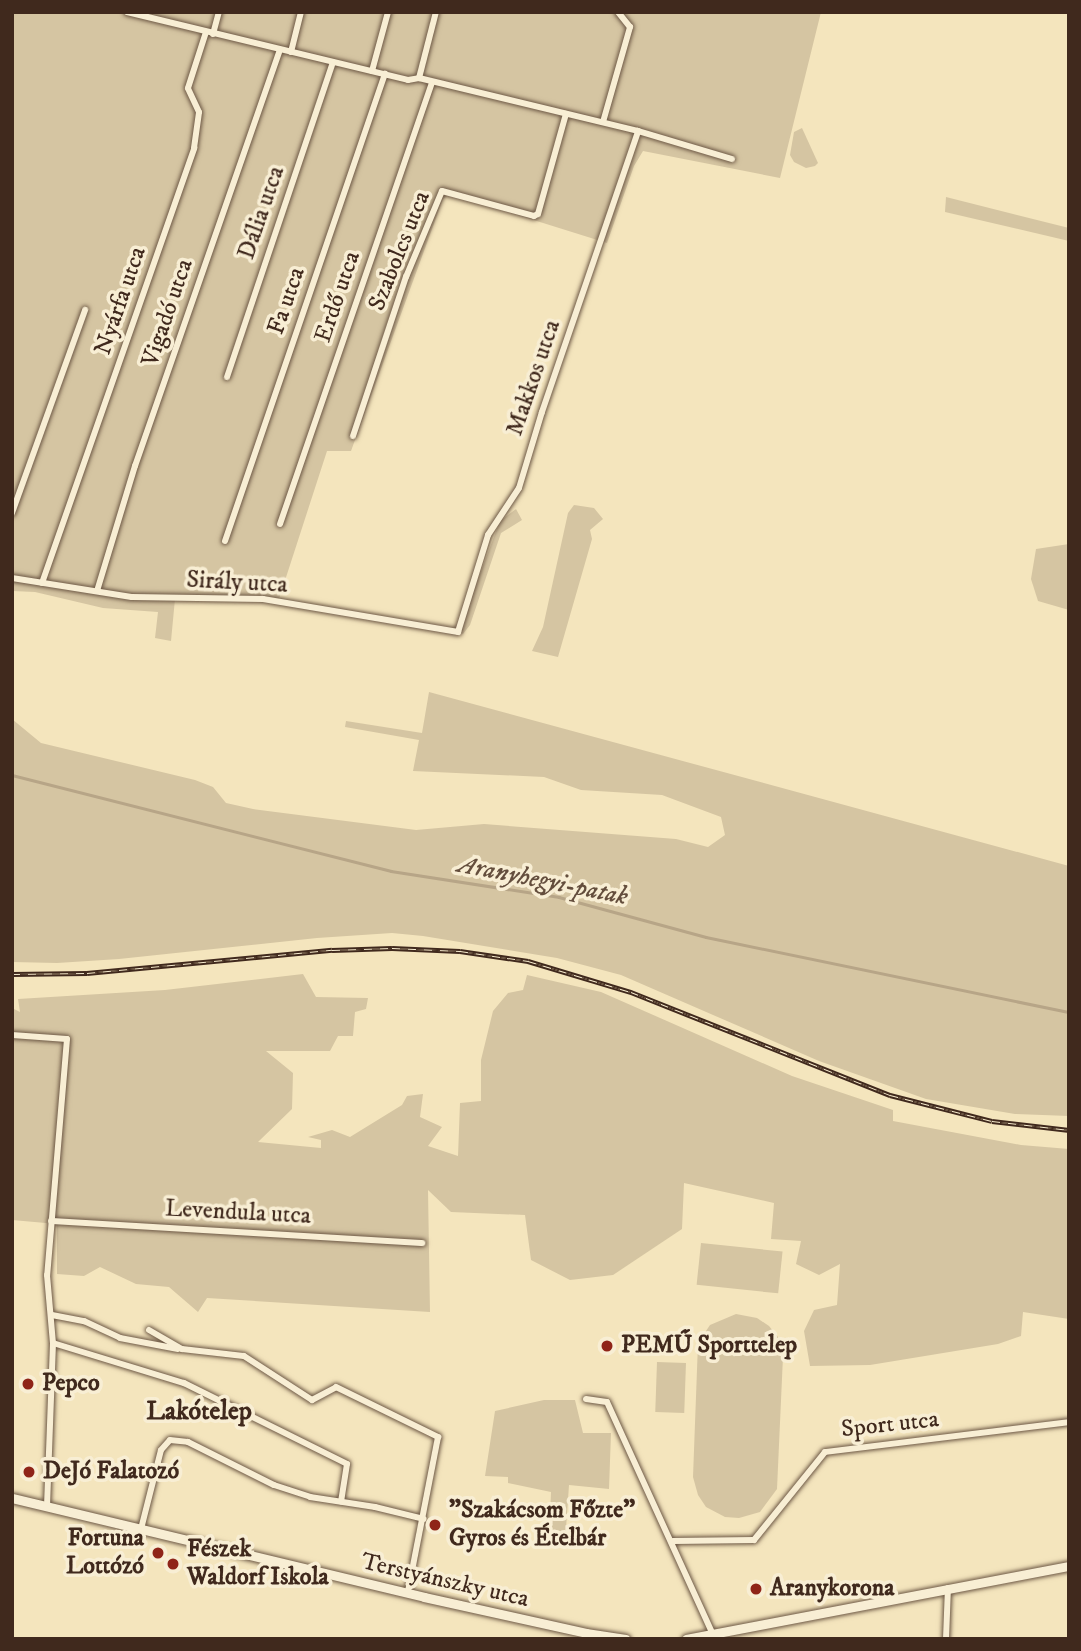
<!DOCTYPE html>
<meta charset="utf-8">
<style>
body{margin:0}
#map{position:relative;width:1081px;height:1651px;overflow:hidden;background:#f4e5bd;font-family:"IM FELL DW Pica",serif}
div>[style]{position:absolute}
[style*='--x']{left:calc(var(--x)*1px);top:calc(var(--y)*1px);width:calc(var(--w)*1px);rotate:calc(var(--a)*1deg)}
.green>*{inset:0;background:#d5c5a2;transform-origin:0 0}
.stream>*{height:2.5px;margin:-1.25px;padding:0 1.25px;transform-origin:1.25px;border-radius:1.25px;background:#b7a587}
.roads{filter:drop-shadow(0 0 2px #6d5845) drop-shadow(0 0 2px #6d5845)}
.street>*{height:6px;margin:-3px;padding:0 3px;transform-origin:3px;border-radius:3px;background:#f8eed4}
.secondary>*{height:9px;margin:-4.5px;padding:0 4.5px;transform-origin:4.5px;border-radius:4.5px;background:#f8eed4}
.rail>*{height:5px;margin-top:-2.5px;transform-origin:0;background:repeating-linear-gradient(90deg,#f8eed4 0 8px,#40291d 0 16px);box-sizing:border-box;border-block:2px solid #40291d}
.dots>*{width:19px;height:19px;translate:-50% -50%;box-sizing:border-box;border:4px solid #f8eed4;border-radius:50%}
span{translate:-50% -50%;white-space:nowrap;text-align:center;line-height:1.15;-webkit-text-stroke:7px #f8eed4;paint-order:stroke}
.street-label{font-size:24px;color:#40291d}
.poi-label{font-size:24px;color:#40291d;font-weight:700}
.left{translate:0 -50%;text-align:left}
.right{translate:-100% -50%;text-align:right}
.water-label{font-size:26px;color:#644e3d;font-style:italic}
.neighbourhood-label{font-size:26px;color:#40291d;font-weight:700}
.frame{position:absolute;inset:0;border:14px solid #40291d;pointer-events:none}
</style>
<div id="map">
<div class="green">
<div style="clip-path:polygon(12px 12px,821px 12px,780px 178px,643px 151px,634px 166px,607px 243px,450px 194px,443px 199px,351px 451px,327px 451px,278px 602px,175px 599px,171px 641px,155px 638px,158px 612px,103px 608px,35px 592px,12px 591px)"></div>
<div style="clip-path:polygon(802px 128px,818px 163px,815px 166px,806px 168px,794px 162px,790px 155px,794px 132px)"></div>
<div style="clip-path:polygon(946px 197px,1069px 228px,1069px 241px,945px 212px)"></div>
<div style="clip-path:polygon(574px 505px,594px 508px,603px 519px,590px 530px,592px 539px,558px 657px,532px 651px,543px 627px,568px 513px)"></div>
<div style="clip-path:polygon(516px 509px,522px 520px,501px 533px,470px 625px,463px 634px,458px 632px,500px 521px)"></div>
<div style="clip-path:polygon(1069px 544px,1069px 610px,1038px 601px,1031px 579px,1036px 549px)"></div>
<div style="clip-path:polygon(429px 692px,1069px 866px,1069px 1116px,1015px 1114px,926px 1099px,819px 1061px,621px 975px,557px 958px,423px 936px,392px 933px,317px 938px,119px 959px,57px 963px,12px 962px,12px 719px,41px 743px,195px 780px,213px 787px,226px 803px,253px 809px,416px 830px,484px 824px,676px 839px,708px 847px,725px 835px,721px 817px,662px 795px,581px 790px,544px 777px,413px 771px,419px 740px,345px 727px,346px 721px,422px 733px)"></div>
<div style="clip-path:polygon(303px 974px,316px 997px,368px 998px,366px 1009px,355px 1012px,353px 1036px,338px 1036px,330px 1051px,266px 1051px,293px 1073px,292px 1109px,258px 1142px,321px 1148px,321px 1140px,308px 1137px,332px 1130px,350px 1137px,402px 1105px,407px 1096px,423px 1094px,420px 1117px,442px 1127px,428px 1146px,458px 1156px,460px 1103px,481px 1101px,481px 1060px,493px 1011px,508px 993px,523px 990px,527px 975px,601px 992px,792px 1076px,893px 1110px,893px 1121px,1021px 1145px,1069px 1149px,1069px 1319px,1023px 1312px,1021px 1336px,998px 1344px,870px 1365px,810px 1366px,804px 1331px,814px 1310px,837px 1305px,840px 1264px,819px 1275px,796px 1264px,801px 1241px,771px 1239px,774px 1203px,684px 1183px,682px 1229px,613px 1275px,570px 1280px,531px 1260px,525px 1215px,451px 1212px,428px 1190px,430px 1312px,207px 1298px,198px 1312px,169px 1287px,136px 1284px,100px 1267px,84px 1276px,57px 1274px,57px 1224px,12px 1220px,12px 1008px,20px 1012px,18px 999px,165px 990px)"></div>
<div style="left:701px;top:1243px;width:82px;height:42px;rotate:6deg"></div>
<div style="clip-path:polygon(736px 1314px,757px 1318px,769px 1326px,778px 1337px,783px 1356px,777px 1489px,760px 1512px,739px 1518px,725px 1517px,706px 1507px,698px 1495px,693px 1477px,698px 1343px,710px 1325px)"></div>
<div style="left:657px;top:1362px;width:29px;height:50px;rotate:2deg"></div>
<div style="clip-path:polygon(544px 1400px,575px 1400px,583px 1433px,611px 1433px,609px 1489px,569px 1485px,565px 1543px,549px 1543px,551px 1492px,508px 1483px,508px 1477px,485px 1476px,495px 1411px)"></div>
</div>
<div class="stream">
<div style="--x:12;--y:775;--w:391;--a:14.2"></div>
<div style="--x:391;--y:871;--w:170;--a:8.8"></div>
<div style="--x:559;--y:897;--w:152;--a:15.2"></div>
<div style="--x:706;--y:937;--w:371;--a:11.7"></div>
</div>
<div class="roads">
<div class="street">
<div style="--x:127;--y:12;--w:289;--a:13.6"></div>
<div style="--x:408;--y:80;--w:11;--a:-10"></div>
<div style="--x:213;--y:34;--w:23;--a:-75"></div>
<div style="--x:291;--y:52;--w:41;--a:-76"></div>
<div style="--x:372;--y:71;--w:61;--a:-74.8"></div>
<div style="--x:419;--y:78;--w:225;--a:13.6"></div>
<div style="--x:419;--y:78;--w:68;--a:-75.6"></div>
<div style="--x:603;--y:122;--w:99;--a:-74.1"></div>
<div style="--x:630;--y:27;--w:19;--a:-129"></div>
<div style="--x:227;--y:377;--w:332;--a:-71.4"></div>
<div style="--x:353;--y:436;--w:168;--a:-71.6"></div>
<div style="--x:406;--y:277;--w:93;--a:-67.3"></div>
<div style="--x:442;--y:191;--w:95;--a:15.2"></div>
<div style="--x:534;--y:216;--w:4;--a:-27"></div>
<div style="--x:538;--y:214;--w:104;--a:-74.4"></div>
<div style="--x:12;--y:513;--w:216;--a:-70.2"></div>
<div style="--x:280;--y:524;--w:466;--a:-71"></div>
<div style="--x:225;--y:541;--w:494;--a:-71.1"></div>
<div style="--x:12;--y:578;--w:121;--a:9"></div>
<div style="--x:132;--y:597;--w:131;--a:0.9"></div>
<div style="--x:263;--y:599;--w:198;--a:9.6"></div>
<div style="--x:458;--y:632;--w:102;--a:-72.8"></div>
<div style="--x:488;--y:535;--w:56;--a:-56.6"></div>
<div style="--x:519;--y:488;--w:79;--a:-73.2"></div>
<div style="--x:542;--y:412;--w:297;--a:-71.1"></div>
<div style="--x:638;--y:131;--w:98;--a:16.6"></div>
<div style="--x:42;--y:583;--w:461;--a:-70.7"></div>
<div style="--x:194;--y:148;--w:36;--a:-82"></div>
<div style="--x:199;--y:112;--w:26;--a:-115"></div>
<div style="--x:188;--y:88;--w:59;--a:-72.2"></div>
<div style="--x:97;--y:591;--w:131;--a:-73.1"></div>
<div style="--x:135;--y:466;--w:441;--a:-70.8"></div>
<div style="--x:12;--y:1035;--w:55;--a:4.2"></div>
<div style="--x:67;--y:1039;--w:237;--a:94.8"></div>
<div style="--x:47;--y:1275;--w:68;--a:85"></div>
<div style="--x:53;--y:1343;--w:163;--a:92.1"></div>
<div style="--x:51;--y:1221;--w:372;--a:3.4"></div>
<div style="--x:52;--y:1315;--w:33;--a:11"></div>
<div style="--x:84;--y:1321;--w:40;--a:25"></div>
<div style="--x:120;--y:1338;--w:59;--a:10.7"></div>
<div style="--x:149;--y:1330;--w:38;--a:30"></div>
<div style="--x:182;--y:1349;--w:62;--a:6.4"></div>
<div style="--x:244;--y:1356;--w:81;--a:32.9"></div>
<div style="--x:312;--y:1400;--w:27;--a:-28"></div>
<div style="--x:336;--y:1387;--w:114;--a:26.1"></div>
<div style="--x:438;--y:1437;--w:158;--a:101"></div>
<div style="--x:53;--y:1343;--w:137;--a:17"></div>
<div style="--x:184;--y:1383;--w:182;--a:26.4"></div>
<div style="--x:347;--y:1464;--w:38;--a:99"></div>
<div style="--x:586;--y:1399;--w:21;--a:8"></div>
<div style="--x:607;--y:1402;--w:256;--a:65.5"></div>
<div style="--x:141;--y:1529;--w:81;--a:-75.8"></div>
<div style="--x:161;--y:1450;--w:13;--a:-48"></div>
<div style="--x:170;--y:1440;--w:18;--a:6"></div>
<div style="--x:188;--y:1442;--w:96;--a:26.6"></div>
<div style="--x:274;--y:1485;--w:38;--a:18"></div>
<div style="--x:310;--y:1497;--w:66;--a:8.7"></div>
<div style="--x:375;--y:1507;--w:50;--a:13.8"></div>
<div style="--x:673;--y:1541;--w:81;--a:-0.7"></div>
<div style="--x:754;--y:1540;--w:113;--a:-51.1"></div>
<div style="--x:825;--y:1452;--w:246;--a:-7"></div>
<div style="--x:946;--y:1639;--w:51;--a:-87.8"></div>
</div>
<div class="secondary">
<div style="--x:12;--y:1498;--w:424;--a:13.5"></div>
<div style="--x:424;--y:1597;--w:166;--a:12.5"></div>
<div style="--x:586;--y:1633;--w:40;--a:8.5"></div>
<div style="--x:686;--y:1639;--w:390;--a:-10.8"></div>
</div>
</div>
<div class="rail">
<div style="--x:12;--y:974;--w:75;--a:-0.8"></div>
<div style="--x:87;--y:973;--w:246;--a:-5.4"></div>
<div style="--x:332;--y:950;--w:60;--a:-1.9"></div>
<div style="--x:392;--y:948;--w:68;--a:2.5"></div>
<div style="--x:460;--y:951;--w:69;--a:8.4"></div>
<div style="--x:528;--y:961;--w:108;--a:16.8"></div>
<div style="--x:631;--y:992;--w:279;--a:21.7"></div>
<div style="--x:890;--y:1095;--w:105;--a:14.3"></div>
<div style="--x:992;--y:1121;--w:78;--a:6.7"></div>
</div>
<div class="dots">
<div style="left:607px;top:1346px;background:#8f2418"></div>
<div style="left:28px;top:1384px;background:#8f2418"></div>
<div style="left:29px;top:1472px;background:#8f2418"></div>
<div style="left:435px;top:1525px;background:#8f2418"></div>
<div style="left:158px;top:1553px;background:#8f2418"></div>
<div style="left:173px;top:1564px;background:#8f2418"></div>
<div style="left:756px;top:1589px;background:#8f2418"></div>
</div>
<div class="street-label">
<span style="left:262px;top:213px;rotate:-71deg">Dália utca</span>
<span style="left:400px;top:251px;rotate:-68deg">Szabolcs utca</span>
<span style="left:338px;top:297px;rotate:-71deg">Erdő utca</span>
<span style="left:121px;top:301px;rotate:-71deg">Nyárfa utca</span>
<span style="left:287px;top:301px;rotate:-71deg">Fa utca</span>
<span style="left:168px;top:313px;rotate:-71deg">Vigadó utca</span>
<span style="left:534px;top:378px;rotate:-71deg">Makkos utca</span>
<span style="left:237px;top:583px;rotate:3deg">Sirály utca</span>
<span style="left:238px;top:1213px;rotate:3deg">Levendula utca</span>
<span style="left:890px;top:1425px;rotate:-6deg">Sport utca</span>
<span style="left:445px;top:1581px;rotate:13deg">Terstyánszky utca</span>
</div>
<div class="poi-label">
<span class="left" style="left:621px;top:1346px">PEMŰ Sporttelep</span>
<span class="left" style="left:42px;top:1384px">Pepco</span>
<span class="left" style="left:43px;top:1472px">DeJó Falatozó</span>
<span class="left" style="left:449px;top:1525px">"Szakácsom Főzte"<br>Gyros és Ételbár</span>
<span class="right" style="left:144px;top:1553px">Fortuna<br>Lottózó</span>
<span class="left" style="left:187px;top:1564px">Fészek<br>Waldorf Iskola</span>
<span class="left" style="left:770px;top:1589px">Aranykorona</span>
</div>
<div class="water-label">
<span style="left:543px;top:881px;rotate:11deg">Aranyhegyi-patak</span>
</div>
<div class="neighbourhood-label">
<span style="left:199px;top:1412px">Lakótelep</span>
</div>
<div class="frame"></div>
</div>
